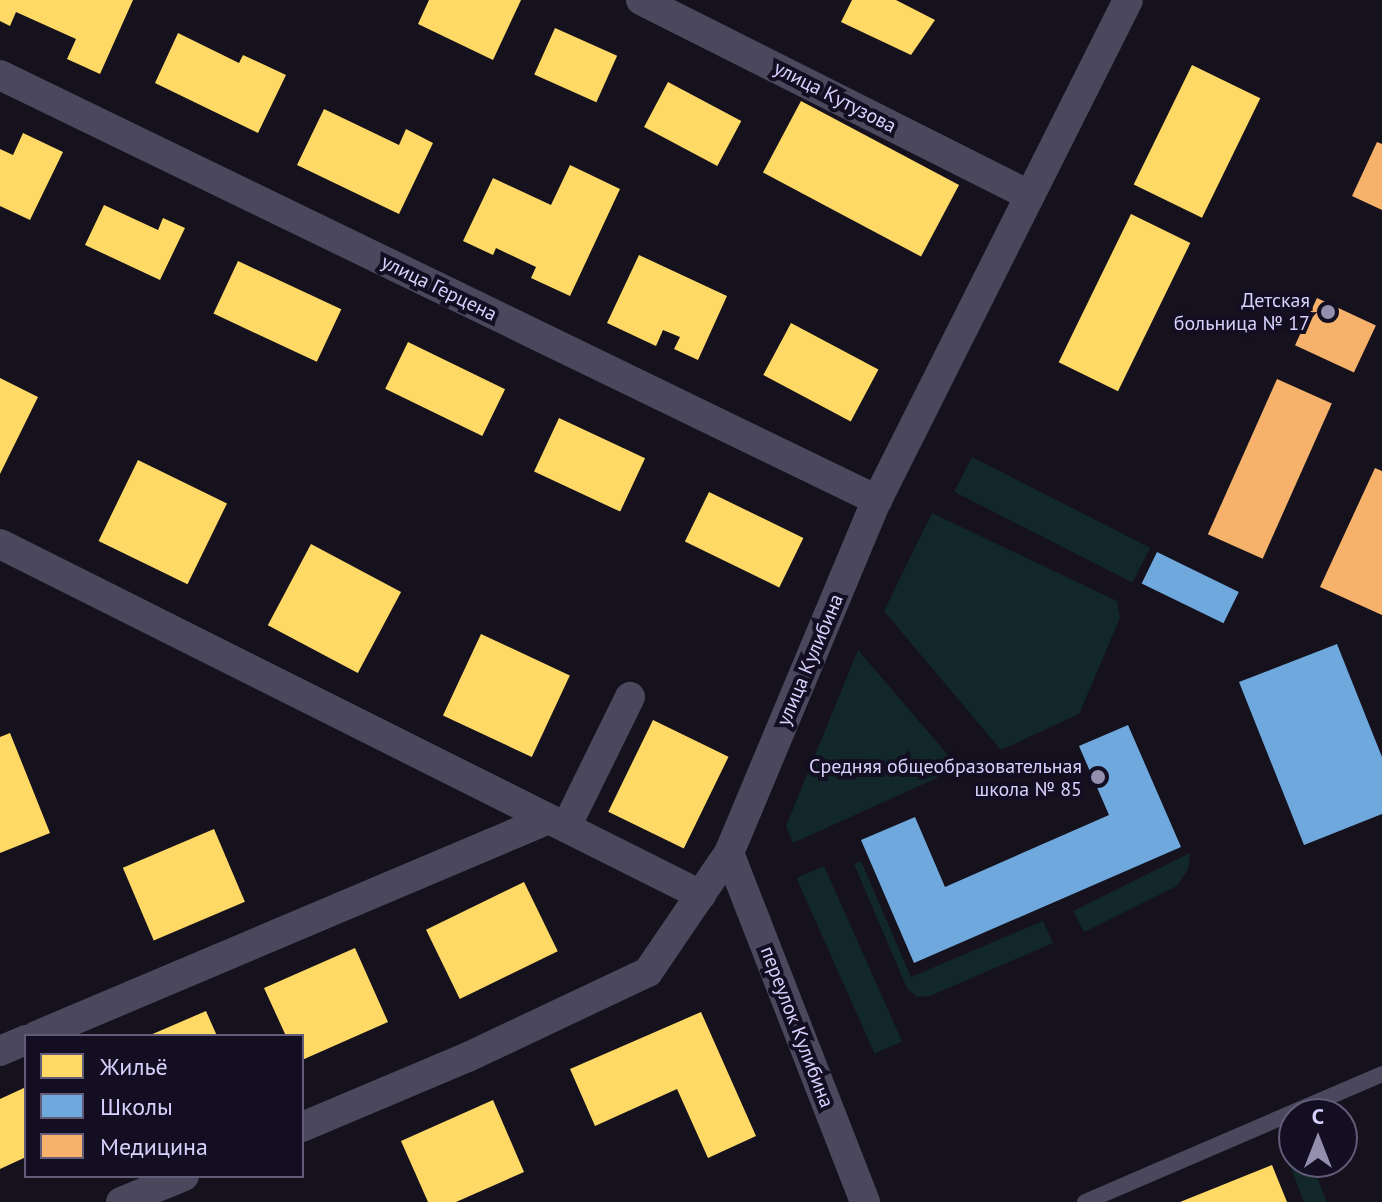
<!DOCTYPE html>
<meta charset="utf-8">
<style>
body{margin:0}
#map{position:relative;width:1382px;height:1202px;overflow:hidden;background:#15121d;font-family:"PT Sans",sans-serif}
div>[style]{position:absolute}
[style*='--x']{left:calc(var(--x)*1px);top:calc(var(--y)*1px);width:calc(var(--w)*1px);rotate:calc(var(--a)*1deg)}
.green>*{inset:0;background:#122729;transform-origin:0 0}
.homes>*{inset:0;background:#ffd966;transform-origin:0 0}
.schools>*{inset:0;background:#6fa8dc;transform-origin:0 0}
.health>*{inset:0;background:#f6b26b;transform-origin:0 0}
.lane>*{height:16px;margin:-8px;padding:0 8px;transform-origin:8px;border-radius:8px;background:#4b485e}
.street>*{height:30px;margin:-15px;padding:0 15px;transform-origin:15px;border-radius:15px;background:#4b485e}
.dots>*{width:22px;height:22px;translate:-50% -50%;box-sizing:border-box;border:4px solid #130e21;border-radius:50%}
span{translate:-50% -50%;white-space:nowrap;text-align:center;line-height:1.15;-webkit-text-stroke:8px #130e21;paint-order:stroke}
.street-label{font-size:20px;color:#d9d1fd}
.poi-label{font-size:20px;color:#d9d1fd}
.right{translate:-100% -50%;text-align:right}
.legend{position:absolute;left:24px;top:1034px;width:280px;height:144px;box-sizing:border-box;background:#130e21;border:2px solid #625c79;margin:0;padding:10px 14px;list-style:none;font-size:24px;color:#d9d1fd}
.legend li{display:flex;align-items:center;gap:16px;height:40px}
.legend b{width:40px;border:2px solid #625c79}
.north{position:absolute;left:1278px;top:1098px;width:80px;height:80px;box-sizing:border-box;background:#130e21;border:2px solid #625c79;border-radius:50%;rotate:0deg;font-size:22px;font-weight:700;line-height:32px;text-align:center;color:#d9d1fd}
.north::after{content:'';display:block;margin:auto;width:28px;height:36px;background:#948eaf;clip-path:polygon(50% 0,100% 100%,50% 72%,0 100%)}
</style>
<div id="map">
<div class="green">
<div style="left:972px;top:457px;width:200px;height:39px;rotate:27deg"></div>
<div style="clip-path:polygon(932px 513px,1117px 601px,1120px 618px,1079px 714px,1001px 750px,884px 611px)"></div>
<div style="clip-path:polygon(858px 650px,959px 768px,793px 843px,786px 826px)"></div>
<div style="clip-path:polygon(1190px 853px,1188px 869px,1177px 886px,1084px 932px,1073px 911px)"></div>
<div style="clip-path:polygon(861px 861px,911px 977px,1043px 921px,1053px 943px,930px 996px,917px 997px,907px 988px,854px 864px)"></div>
<div style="left:824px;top:866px;width:192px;height:30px;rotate:66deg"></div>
<div style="clip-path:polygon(1294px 1143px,1294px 1162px,1311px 1162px,1327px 1202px,1304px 1202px,1283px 1147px)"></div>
</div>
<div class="homes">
<div style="clip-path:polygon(0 0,133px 0,100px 74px,67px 59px,76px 39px,16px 12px,10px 26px,0 21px)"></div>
<div style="clip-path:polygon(429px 0,521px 0,493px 60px,418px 24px)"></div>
<div style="clip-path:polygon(852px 0,896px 0,935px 20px,911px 55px,841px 22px)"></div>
<div style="left:555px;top:28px;width:68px;height:51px;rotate:24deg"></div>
<div style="clip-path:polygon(178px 33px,239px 63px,243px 55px,286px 75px,258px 133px,155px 83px)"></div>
<div style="left:1192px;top:65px;width:76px;height:133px;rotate:26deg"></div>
<div style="left:668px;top:82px;width:83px;height:51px;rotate:28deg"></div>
<div style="left:801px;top:101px;width:179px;height:81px;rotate:28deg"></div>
<div style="clip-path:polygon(324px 109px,399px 145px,406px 129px,433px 143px,399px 214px,297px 165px)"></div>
<div style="clip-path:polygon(23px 133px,63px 152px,30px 220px,0 206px,0 149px,13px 155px)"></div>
<div style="clip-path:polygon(570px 165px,620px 189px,570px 296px,531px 278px,536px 267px,496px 248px,493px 255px,463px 241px,493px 178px,551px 205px)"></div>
<div style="clip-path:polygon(104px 205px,158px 230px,163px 218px,185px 228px,160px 280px,85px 245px)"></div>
<div style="left:1131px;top:214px;width:66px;height:165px;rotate:26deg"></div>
<div style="clip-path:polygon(639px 255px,727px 296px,698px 360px,674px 349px,680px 337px,663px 330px,656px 346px,607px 323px)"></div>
<div style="left:238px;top:261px;width:114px;height:58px;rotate:25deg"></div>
<div style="left:791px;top:323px;width:99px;height:59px;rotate:28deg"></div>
<div style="left:408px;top:342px;width:108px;height:52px;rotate:26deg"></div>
<div style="clip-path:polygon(0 378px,38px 397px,0 474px)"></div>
<div style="left:559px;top:418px;width:95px;height:59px;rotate:25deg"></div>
<div style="left:138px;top:460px;width:99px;height:90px;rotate:26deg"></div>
<div style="left:709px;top:492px;width:105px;height:55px;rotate:26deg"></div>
<div style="left:311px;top:544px;width:102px;height:92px;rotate:28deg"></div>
<div style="left:481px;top:634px;width:98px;height:90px;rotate:25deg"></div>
<div style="left:653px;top:720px;width:84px;height:102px;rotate:26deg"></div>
<div style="clip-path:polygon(10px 733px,50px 833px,0 853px,0 737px)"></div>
<div style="left:214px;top:829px;width:79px;height:99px;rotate:67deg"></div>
<div style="left:524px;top:882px;width:77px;height:109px;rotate:64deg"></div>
<div style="clip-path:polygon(355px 948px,388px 1022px,302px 1060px,302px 1036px,286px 1036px,264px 988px)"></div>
<div style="clip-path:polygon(206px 1011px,217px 1036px,148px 1036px)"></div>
<div style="clip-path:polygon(701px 1012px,756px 1136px,708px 1158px,677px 1089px,595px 1126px,570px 1069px)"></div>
<div style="clip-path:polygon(26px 1087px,26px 1157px,0 1169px,0 1099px)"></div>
<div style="clip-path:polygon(493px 1100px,524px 1172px,456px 1202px,428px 1202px,401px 1141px)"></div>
<div style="clip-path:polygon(1272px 1165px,1287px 1202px,1180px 1202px)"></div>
</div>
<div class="schools">
<div style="left:1157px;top:552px;width:91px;height:35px;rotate:26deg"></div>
<div style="clip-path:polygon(1337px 644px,1382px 757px,1382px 814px,1304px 845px,1239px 682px)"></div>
<div style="clip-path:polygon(1128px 725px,1181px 847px,914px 963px,861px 840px,915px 817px,945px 887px,1109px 815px,1079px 746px)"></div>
</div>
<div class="health">
<div style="clip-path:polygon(1377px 142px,1382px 144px,1382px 210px,1352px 196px)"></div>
<div style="left:1317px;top:298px;width:65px;height:52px;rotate:25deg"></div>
<div style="left:1277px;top:379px;width:60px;height:170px;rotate:24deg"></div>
<div style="clip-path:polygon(1375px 468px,1382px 471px,1382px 615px,1320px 587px)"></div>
</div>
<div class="lane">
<div style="--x:1085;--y:1202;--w:323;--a:-23.3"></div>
</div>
<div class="street">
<div style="--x:641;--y:0;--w:433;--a:26.7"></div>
<div style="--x:0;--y:75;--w:975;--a:25.86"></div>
<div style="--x:0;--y:544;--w:784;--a:26.6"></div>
<div style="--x:566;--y:827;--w:145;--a:-63.8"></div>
<div style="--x:729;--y:853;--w:375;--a:68.7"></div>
<div style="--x:36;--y:1036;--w:557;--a:-22.93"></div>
<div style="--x:0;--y:1051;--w:28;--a:-23"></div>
<div style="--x:302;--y:1127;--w:180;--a:-22.9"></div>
<div style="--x:468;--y:1057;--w:199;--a:-25.3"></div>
<div style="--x:648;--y:972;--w:144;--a:-55.8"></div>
<div style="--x:729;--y:853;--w:383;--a:-67.3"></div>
<div style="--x:877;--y:500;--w:559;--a:-63.34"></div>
<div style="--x:121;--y:1202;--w:68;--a:-22.4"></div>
</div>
<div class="dots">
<div style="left:1328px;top:312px;background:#948eaf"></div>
<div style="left:1098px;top:777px;background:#948eaf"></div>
</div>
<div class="street-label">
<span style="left:835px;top:97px;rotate:27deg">улица Кутузова</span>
<span style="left:439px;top:288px;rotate:26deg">улица Герцена</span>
<span style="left:810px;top:660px;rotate:-67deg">улица Кулибина</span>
<span style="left:797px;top:1027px;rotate:69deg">переулок Кулибина</span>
</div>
<div class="poi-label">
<span class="right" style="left:1310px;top:312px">Детская<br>больница № 17</span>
<span class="right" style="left:1082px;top:778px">Средняя общеобразовательная<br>школа № 85</span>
</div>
<ul class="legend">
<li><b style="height:22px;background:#ffd966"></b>Жильё</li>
<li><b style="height:22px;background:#6fa8dc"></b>Школы</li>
<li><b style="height:22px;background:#f6b26b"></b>Медицина</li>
</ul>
<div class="north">С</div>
</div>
